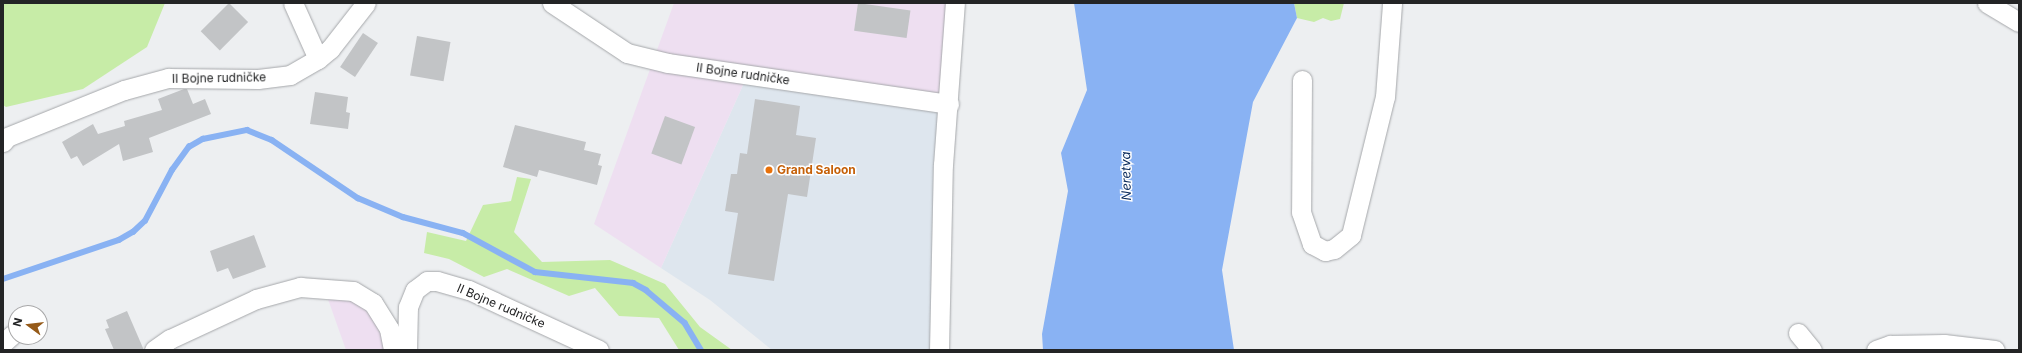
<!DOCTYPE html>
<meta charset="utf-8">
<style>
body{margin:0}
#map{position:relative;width:2022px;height:353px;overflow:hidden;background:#edeff1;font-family:Inter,sans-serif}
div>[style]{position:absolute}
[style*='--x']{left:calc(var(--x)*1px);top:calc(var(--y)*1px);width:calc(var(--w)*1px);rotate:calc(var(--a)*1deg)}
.built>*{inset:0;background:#dee6ee}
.industrial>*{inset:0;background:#eedff1}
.green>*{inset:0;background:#c7eca7}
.water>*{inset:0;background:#89b2f3}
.stream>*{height:5.5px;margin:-2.75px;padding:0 2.75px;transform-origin:2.75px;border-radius:2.75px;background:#89b2f3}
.building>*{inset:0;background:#c2c4c6;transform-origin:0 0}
.roads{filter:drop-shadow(0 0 1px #a5a7aa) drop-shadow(0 0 1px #a5a7aa)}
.minor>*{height:19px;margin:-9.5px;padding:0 9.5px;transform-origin:9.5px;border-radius:9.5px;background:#fff}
.dots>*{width:11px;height:11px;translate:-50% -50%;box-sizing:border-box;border:2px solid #fff;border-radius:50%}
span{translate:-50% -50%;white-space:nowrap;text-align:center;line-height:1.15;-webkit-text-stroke:3px #fff;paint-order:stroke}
.street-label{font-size:12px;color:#232425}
.food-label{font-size:12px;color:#c56008;font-weight:700}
.left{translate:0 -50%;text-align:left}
.water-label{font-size:13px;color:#0b2b5c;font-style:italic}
.frame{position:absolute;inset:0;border:4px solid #232425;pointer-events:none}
.north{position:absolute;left:8px;top:305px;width:40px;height:40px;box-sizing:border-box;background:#fff;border:1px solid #a7a7a8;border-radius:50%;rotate:285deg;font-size:11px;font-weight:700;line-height:16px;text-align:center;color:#232425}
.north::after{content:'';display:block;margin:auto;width:14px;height:18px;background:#955a19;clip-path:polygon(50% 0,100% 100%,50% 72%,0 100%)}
</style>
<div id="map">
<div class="built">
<div style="clip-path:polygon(748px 74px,949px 104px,939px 350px,772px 350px,710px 300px,661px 268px)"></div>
</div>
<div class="industrial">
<div style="clip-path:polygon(674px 3px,955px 3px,949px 104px,748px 74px,661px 268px,594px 224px)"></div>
<div style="clip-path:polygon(324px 288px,373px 303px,393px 350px,346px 350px)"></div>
</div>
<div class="green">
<div style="clip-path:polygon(3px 3px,165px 3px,147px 47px,83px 89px,6px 107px,3px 105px)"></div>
<div style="clip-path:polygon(1294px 3px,1344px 3px,1340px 19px,1331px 21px,1323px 18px,1314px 22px,1297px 18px)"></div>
<div style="clip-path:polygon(517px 177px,531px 179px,514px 232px,542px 262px,610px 260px,665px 284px,700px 327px,732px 350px,679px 350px,659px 318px,619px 316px,595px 288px,569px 296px,507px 269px,484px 277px,449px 259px,424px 253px,427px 232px,466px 241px,483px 205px,511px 201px)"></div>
</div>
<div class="water">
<div style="clip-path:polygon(1074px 3px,1294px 3px,1297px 18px,1253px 102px,1222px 270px,1234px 350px,1043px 350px,1042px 334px,1068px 191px,1061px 153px,1087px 90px)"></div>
</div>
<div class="stream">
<div style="--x:3;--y:279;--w:122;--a:-18.6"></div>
<div style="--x:119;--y:240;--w:16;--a:-30"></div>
<div style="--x:133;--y:232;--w:16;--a:-43"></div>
<div style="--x:145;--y:221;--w:58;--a:-62.1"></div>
<div style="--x:172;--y:170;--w:29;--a:-54"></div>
<div style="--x:189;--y:147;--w:16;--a:-30"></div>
<div style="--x:203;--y:139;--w:45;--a:-11.6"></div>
<div style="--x:247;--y:130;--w:27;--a:22"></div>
<div style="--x:272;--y:140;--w:104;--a:34"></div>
<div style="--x:358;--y:198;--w:49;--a:22.9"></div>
<div style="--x:403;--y:217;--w:62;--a:14.9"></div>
<div style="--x:463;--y:233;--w:82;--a:28.4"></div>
<div style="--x:535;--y:272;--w:99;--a:6.4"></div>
<div style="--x:633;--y:283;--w:15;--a:28"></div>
<div style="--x:646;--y:290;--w:51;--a:40.2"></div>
<div style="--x:685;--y:323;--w:31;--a:59"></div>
</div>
<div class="building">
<div style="left:229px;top:3px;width:27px;height:40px;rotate:45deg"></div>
<div style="left:858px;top:3px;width:53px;height:28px;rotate:8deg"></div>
<div style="left:363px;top:33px;width:18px;height:41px;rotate:34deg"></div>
<div style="left:417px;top:36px;width:34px;height:40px;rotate:10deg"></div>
<div style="clip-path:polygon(184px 89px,187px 89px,193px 104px,205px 99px,211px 114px,149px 138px,153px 152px,123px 161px,119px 144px,83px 166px,77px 156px,71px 159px,62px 142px,93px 124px,98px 134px,125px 126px,124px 121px,162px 110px,158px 99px)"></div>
<div style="clip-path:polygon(315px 92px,348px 97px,346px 112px,350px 113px,348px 129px,310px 124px)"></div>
<div style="clip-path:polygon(755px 99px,800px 106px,796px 135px,816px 138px,807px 197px,788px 194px,774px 281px,728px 274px,738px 213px,725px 211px,731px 174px,737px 174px,740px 153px,747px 154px)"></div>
<div style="left:665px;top:116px;width:32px;height:40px;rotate:20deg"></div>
<div style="clip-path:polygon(515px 125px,586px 142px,584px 150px,601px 154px,598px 165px,602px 166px,597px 185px,539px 170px,537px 177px,503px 167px)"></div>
<div style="clip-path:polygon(254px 235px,266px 267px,233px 279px,228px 268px,217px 272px,210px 251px)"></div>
<div style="clip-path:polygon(127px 311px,143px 348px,143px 350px,114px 350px,105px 329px,109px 328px,106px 320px)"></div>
</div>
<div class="roads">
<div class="minor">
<div style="--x:293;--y:3;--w:61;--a:65.9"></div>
<div style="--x:552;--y:3;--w:90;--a:33.7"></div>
<div style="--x:627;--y:53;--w:42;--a:13.7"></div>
<div style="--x:668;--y:63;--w:284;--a:8.3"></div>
<div style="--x:1987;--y:3;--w:37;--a:31"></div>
<div style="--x:1302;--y:80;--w:132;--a:90.4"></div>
<div style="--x:1301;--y:212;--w:34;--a:71"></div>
<div style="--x:1312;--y:244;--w:15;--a:28"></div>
<div style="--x:1325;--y:251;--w:9;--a:-13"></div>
<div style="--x:1334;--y:249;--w:22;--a:-39"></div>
<div style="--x:1351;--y:235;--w:142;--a:-76.2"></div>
<div style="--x:1385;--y:97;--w:94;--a:-85.7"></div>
<div style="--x:3;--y:142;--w:6;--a:-51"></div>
<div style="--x:7;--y:137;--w:126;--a:-21.9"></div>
<div style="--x:124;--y:90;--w:46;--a:-15.3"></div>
<div style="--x:168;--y:78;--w:90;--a:0.6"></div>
<div style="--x:258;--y:79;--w:32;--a:-7"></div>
<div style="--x:290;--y:75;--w:32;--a:-30"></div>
<div style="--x:318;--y:59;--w:16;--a:-40"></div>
<div style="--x:330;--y:49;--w:58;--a:-52"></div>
<div style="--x:1798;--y:333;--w:22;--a:51"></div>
<div style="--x:3;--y:343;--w:12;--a:-42"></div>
<div style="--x:154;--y:350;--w:19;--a:-35"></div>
<div style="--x:170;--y:339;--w:95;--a:-24.9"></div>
<div style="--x:256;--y:299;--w:46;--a:-15.3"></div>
<div style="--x:300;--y:287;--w:53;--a:4.3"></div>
<div style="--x:353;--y:291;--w:23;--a:31"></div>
<div style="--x:373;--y:303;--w:31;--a:58"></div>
<div style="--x:389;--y:329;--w:21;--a:79"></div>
<div style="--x:407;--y:350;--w:43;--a:-88.7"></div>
<div style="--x:408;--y:307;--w:18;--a:-68"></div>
<div style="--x:415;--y:290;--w:15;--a:-37"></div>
<div style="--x:427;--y:281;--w:10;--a:0"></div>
<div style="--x:437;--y:281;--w:33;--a:16"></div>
<div style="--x:469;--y:290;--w:143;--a:24.8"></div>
<div style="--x:939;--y:350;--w:185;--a:-88.8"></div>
<div style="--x:943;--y:165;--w:162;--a:-85.8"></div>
<div style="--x:1876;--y:350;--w:15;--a:-20"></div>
<div style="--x:1890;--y:345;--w:54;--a:-1.1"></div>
<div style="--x:1944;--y:344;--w:51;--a:6.7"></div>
</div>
</div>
<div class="dots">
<div style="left:769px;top:170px;background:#e8710a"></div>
</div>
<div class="street-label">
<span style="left:743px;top:74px;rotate:8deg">II Bojne rudničke</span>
<span style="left:219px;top:78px;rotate:-1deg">II Bojne rudničke</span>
<span style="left:501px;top:306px;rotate:23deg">II Bojne rudničke</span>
</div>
<div class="food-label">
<span class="left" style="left:777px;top:170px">Grand Saloon</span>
</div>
<div class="water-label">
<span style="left:1126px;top:176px;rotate:-91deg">Neretva</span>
</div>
<div class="frame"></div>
<div class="north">N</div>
</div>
